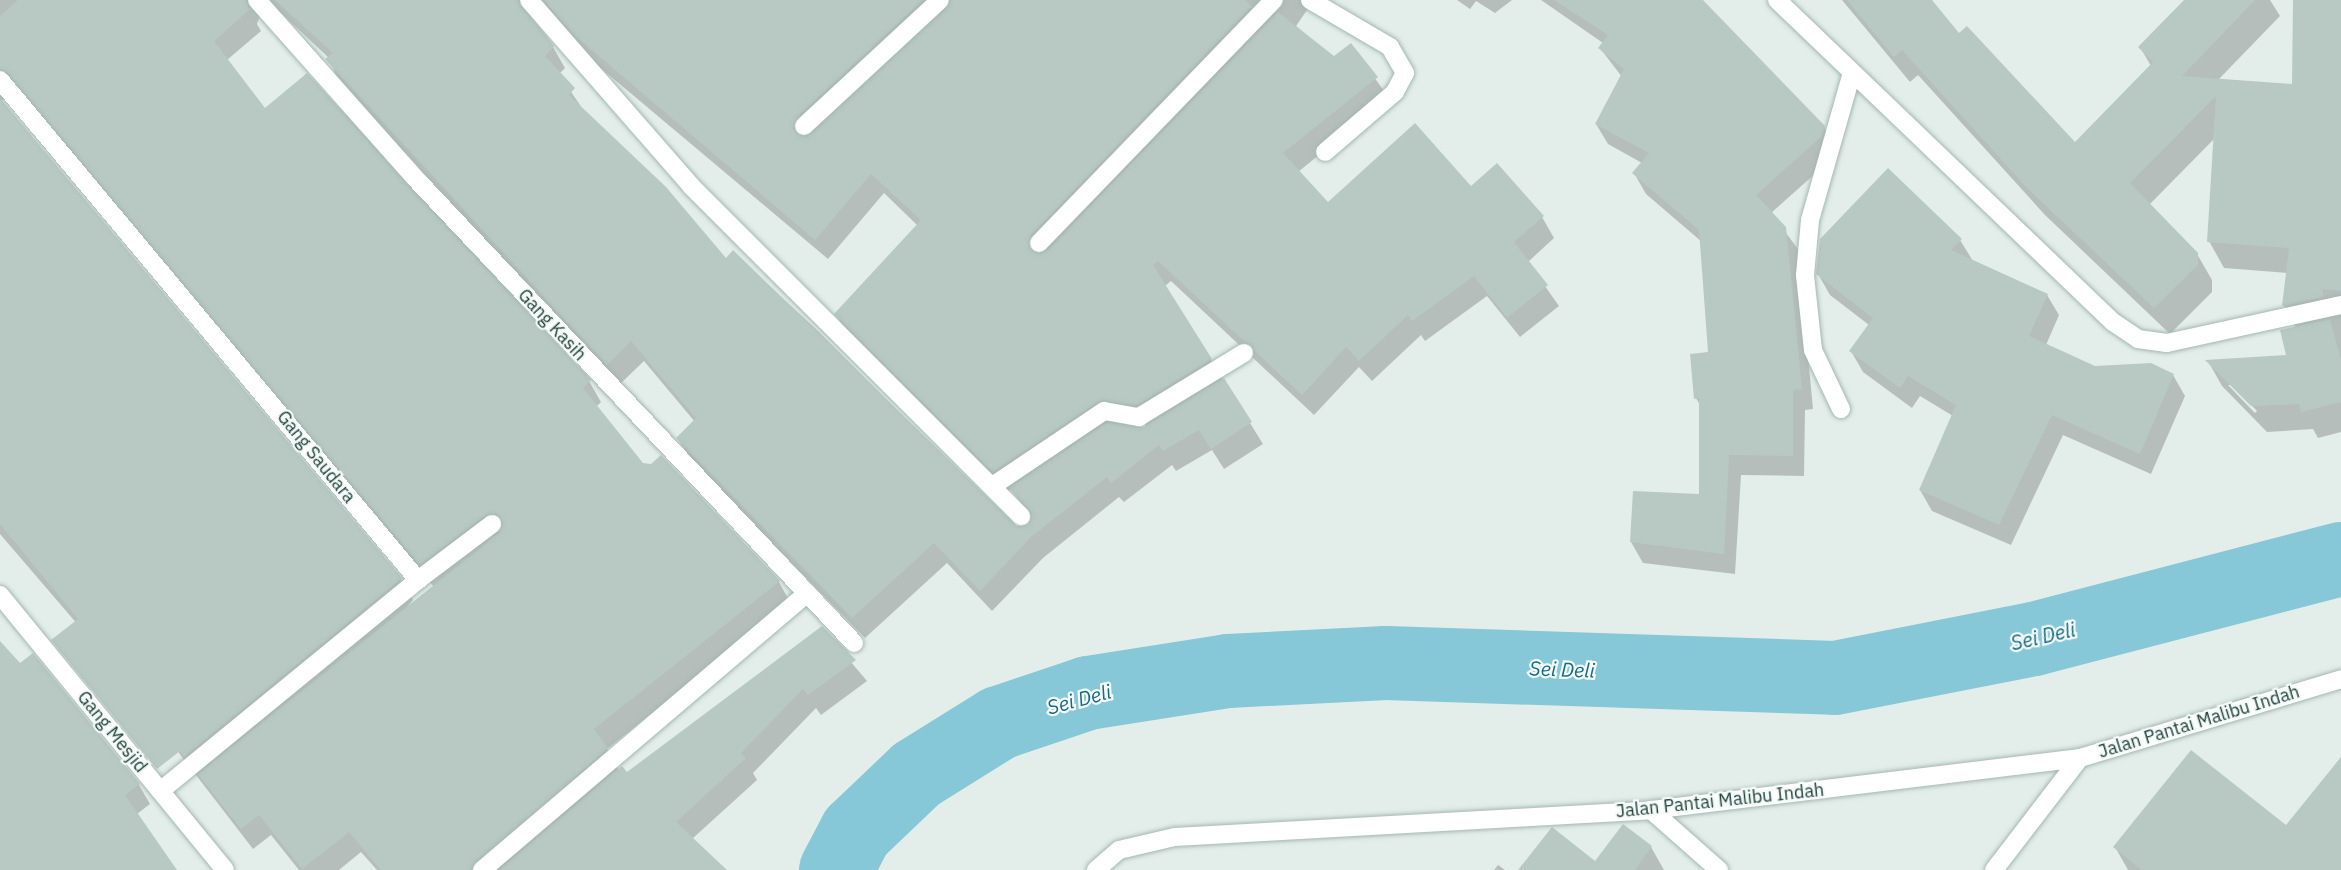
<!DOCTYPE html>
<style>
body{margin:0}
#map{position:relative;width:2341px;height:870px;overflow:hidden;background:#e3eeea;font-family:"IBM Plex Sans",sans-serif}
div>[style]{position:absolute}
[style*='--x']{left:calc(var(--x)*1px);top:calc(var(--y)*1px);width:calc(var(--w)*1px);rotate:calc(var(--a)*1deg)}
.shadow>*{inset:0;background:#0003}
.river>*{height:74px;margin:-37px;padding:0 37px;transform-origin:37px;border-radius:37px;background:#86c7d8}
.building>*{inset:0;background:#b8c9c3}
.roads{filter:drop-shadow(0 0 2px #a5b7b2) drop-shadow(0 0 2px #a5b7b2)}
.street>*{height:18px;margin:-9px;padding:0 9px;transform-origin:9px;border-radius:9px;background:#fff}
span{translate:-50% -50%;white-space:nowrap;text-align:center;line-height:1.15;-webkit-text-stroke:4.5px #f4faf7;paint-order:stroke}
.street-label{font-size:18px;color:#21413a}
.water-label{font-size:20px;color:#146b84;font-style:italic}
</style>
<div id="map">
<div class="shadow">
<div style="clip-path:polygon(evenodd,0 0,1314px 0,1296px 26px,1334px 58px,1351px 45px,1389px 98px,1298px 172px,1327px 204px,1471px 188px,1542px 217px,1554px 238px,1528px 262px,1559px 306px,1520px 337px,1487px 296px,1425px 341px,1421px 335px,1372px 381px,1359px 367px,1314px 415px,1171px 281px,1165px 286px,1263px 444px,1224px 469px,1212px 450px,1176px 471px,1172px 465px,1124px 502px,1119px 497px,1043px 558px,992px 611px,947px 563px,865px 638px,690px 459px,678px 439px,695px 422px,644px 361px,619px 385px,338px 80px,329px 58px,282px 14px,262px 11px,257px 24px,261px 31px,227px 60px,264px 110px,589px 381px,601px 402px,596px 407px,643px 465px,779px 582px,790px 602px,607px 749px,619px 770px,627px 774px,822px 628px,867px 681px,821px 715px,816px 708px,753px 773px,757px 780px,692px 839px,721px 870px,377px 870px,361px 852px,339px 870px,299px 870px,271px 835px,253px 849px,179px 753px,169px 731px,0 534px,0 0,534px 12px,828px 259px,884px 193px,918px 226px,836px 314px,848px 335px,1006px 492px,1011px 489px,1032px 519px,1030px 526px,1013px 526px,818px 331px,733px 252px,726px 260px,584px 111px,559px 74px,565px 68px,553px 47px,531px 20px,534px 12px,0 0,11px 89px,22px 93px,434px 587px,404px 611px,413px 600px,401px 579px,1px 102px,11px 89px,0 0,1120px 423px,1149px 426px,1144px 428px,1120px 423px)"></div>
<div style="clip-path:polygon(1457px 0,1512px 0,1495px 13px,1476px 1px,1470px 9px)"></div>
<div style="clip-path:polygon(1541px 0,1700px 0,1824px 127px,1836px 149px,1834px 157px,1771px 213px,1798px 249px,1813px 409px,1805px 410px,1804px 476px,1741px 475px,1735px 574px,1643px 563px,1631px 542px,1700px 496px,1701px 407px,1696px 398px,1709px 353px,1702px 242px,1646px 194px,1634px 173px,1642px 163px,1608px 144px,1596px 124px,1622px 77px,1600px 48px,1603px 43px)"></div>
<div style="clip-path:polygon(evenodd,1842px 0,1930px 0,1959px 35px,2075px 144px,2151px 66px,2140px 47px,2186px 0,2270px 0,2280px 16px,2218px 80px,2293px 86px,2296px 0,2341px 0,2341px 432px,2318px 438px,2313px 429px,2267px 432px,2222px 386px,2208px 361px,2288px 357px,2296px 328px,2284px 306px,2288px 273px,2224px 268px,2209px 241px,2215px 138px,2149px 205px,2197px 254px,2212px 280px,2212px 292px,2170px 334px,2045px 215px,1918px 75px,1910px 82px,1842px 0,2228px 385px,2232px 385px,2257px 411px,2255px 413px,2228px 385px)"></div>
<div style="clip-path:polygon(1960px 240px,1973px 261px,2047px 295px,2059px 315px,2046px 345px,2095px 368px,2173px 375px,2185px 396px,2151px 474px,2063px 435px,2011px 545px,1932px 511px,1920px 490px,1953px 416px,1920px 396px,1912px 408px,1863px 372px,1851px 351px,1869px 325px,1830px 295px,1818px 274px)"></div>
<div style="clip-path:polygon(0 643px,139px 785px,150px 804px,137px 814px,175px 870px,0 870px)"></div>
<div style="clip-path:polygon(2341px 769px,2341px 870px,2128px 870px,2115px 847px,2286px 828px)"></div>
<div style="clip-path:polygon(1623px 826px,1651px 847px,1664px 870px,1520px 870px,1596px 863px)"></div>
<div style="clip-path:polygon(1498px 865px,1505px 870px,1494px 870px)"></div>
</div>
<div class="river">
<div style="--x:836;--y:870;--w:43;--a:-62.2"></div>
<div style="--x:856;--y:832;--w:84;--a:-43.6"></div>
<div style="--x:917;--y:774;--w:97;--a:-31.9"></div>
<div style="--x:999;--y:723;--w:94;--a:-18.6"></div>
<div style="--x:1088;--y:693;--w:142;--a:-8.9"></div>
<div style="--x:1228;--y:671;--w:158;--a:-2.9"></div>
<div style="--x:1386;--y:663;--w:449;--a:1.9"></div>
<div style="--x:1835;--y:678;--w:203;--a:-11.1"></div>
<div style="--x:2034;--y:639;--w:317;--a:-14.6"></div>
</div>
<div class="building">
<div style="clip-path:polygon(18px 0,246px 0,250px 9px,214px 41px,265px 108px,307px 73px,591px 380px,583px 388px,643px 463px,651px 464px,661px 455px,780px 581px,594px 729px,608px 748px,471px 870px,381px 870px,349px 832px,302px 869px,259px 815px,241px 829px,198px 774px,499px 533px,503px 522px,496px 513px,486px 515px,420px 565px,0 69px,0 16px)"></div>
<div style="clip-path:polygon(275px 0,518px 0,554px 46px,545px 56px,575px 88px,569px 95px,666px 187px,726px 258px,733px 250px,1018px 527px,1028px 524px,1032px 514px,1009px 488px,1107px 423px,1144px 427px,1224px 378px,1252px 422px,1211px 449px,1199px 430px,1163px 451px,1159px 445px,1111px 483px,1107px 477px,1031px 537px,980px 591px,934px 543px,852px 618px,676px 438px,696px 418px,631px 341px,607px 365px,325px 59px,333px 53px)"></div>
<div style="clip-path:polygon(544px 0,923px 0,796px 118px,793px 129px,806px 137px,951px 0,1245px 0,1252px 6px,1031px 235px,1032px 251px,1047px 251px,1278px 12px,1334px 56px,1351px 43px,1378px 77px,1283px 153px,1328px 202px,1415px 123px,1471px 186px,1497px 163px,1544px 216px,1514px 242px,1548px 285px,1507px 318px,1474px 276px,1412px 321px,1408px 315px,1359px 361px,1346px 347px,1302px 395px,1158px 261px,1153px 265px,1212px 359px,1137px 405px,1098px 402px,993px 472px,834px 314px,921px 220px,871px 174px,815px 240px,573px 34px)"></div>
<div style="clip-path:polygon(1554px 0,1703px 0,1825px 126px,1822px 136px,1756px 195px,1786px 227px,1802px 389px,1793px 390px,1793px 456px,1729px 455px,1724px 554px,1630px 542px,1633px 491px,1699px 494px,1699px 398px,1694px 399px,1690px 354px,1708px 352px,1699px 230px,1632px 173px,1649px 153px,1595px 124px,1624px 69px,1598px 48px,1608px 35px)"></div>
<div style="clip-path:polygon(1847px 0,1932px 0,1959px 33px,1967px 26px,2075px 142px,2153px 62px,2138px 47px,2184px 0,2255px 0,2182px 76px,2292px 84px,2293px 0,2341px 0,2341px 291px,2322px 289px,2324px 297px,2282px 306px,2289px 248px,2207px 242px,2216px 96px,2130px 183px,2198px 253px,2198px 265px,2154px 308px,2028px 189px,1902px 50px,1894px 57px)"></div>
<div style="clip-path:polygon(0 98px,402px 578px,184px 757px,180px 751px,157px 769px,51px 640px,78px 619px,0 524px)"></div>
<div style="clip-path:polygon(1888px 168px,1962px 239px,1951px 250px,2048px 294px,2029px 336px,2095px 366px,2151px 363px,2174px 374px,2140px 454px,2052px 415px,1999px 525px,1919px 490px,1956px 405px,1908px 376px,1900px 388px,1849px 351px,1873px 318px,1816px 274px,1820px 239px)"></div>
<div style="clip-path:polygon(2330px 319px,2341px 361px,2341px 402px,2301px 412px,2299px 404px,2251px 406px,2205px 360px,2286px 355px,2280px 330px)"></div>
<div style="clip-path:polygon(822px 626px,856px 660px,808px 695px,803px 689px,741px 753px,746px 758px,676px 822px,727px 870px,499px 870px,622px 766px,627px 772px)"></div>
<div style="clip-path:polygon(0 641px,20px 663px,33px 653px,140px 784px,125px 795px,177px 870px,0 870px)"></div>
<div style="clip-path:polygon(2191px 750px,2286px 825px,2341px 757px,2341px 870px,2142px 870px,2113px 847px)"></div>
<div style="clip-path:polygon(1623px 824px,1652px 846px,1635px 870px,1518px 870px,1552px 827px,1595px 861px)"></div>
</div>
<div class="roads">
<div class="street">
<div style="--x:257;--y:0;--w:237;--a:48.4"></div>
<div style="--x:414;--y:177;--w:641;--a:46.64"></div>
<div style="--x:529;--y:0;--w:247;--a:48.9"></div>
<div style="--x:691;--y:186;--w:467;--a:45"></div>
<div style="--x:1310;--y:0;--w:93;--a:30.4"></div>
<div style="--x:1390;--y:47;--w:30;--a:60"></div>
<div style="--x:1405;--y:73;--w:21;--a:118"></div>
<div style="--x:1395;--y:92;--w:92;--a:139.4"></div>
<div style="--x:1777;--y:0;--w:465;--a:43.8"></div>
<div style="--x:2113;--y:322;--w:30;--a:34"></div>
<div style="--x:2138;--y:339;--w:29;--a:8"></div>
<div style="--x:2167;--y:343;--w:178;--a:-12.3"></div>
<div style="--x:0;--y:80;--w:652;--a:50.1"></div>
<div style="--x:418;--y:580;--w:333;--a:140.7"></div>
<div style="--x:804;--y:126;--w:185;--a:-42.8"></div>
<div style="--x:1039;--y:243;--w:338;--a:-46"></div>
<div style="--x:1841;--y:409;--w:65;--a:-115.4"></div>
<div style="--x:1813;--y:350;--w:75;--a:-96.1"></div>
<div style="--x:1805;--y:275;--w:55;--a:-84.8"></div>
<div style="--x:1810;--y:220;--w:150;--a:-74.1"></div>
<div style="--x:994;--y:485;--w:133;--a:-33.9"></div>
<div style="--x:1104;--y:411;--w:36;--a:10"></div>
<div style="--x:1139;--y:417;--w:123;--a:-31.4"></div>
<div style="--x:418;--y:580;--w:93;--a:-37.1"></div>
<div style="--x:0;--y:595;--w:355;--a:50.7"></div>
<div style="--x:1651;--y:810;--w:91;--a:41.4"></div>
<div style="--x:482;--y:870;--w:427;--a:-40.4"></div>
<div style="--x:1096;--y:870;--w:30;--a:-41"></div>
<div style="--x:1119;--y:850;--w:57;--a:-13.1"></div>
<div style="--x:1175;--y:837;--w:477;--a:-3.2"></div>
<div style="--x:1651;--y:810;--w:432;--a:-6.9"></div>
<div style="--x:2080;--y:758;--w:273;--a:-16.8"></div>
<div style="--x:1994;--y:870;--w:141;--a:-52.5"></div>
</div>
</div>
<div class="street-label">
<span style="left:552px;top:325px;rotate:47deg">Gang Kasih</span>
<span style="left:316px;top:457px;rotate:51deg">Gang Saudara</span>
<span style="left:2199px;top:722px;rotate:-17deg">Jalan Pantai Malibu Indah</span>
<span style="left:112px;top:732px;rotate:51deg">Gang Mesjid</span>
<span style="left:1720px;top:801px;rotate:-6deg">Jalan Pantai Malibu Indah</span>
</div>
<div class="water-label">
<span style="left:2043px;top:636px;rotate:-13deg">Sei Deli</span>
<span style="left:1562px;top:669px;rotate:2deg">Sei Deli</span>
<span style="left:1079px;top:699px;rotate:-15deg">Sei Deli</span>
</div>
</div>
